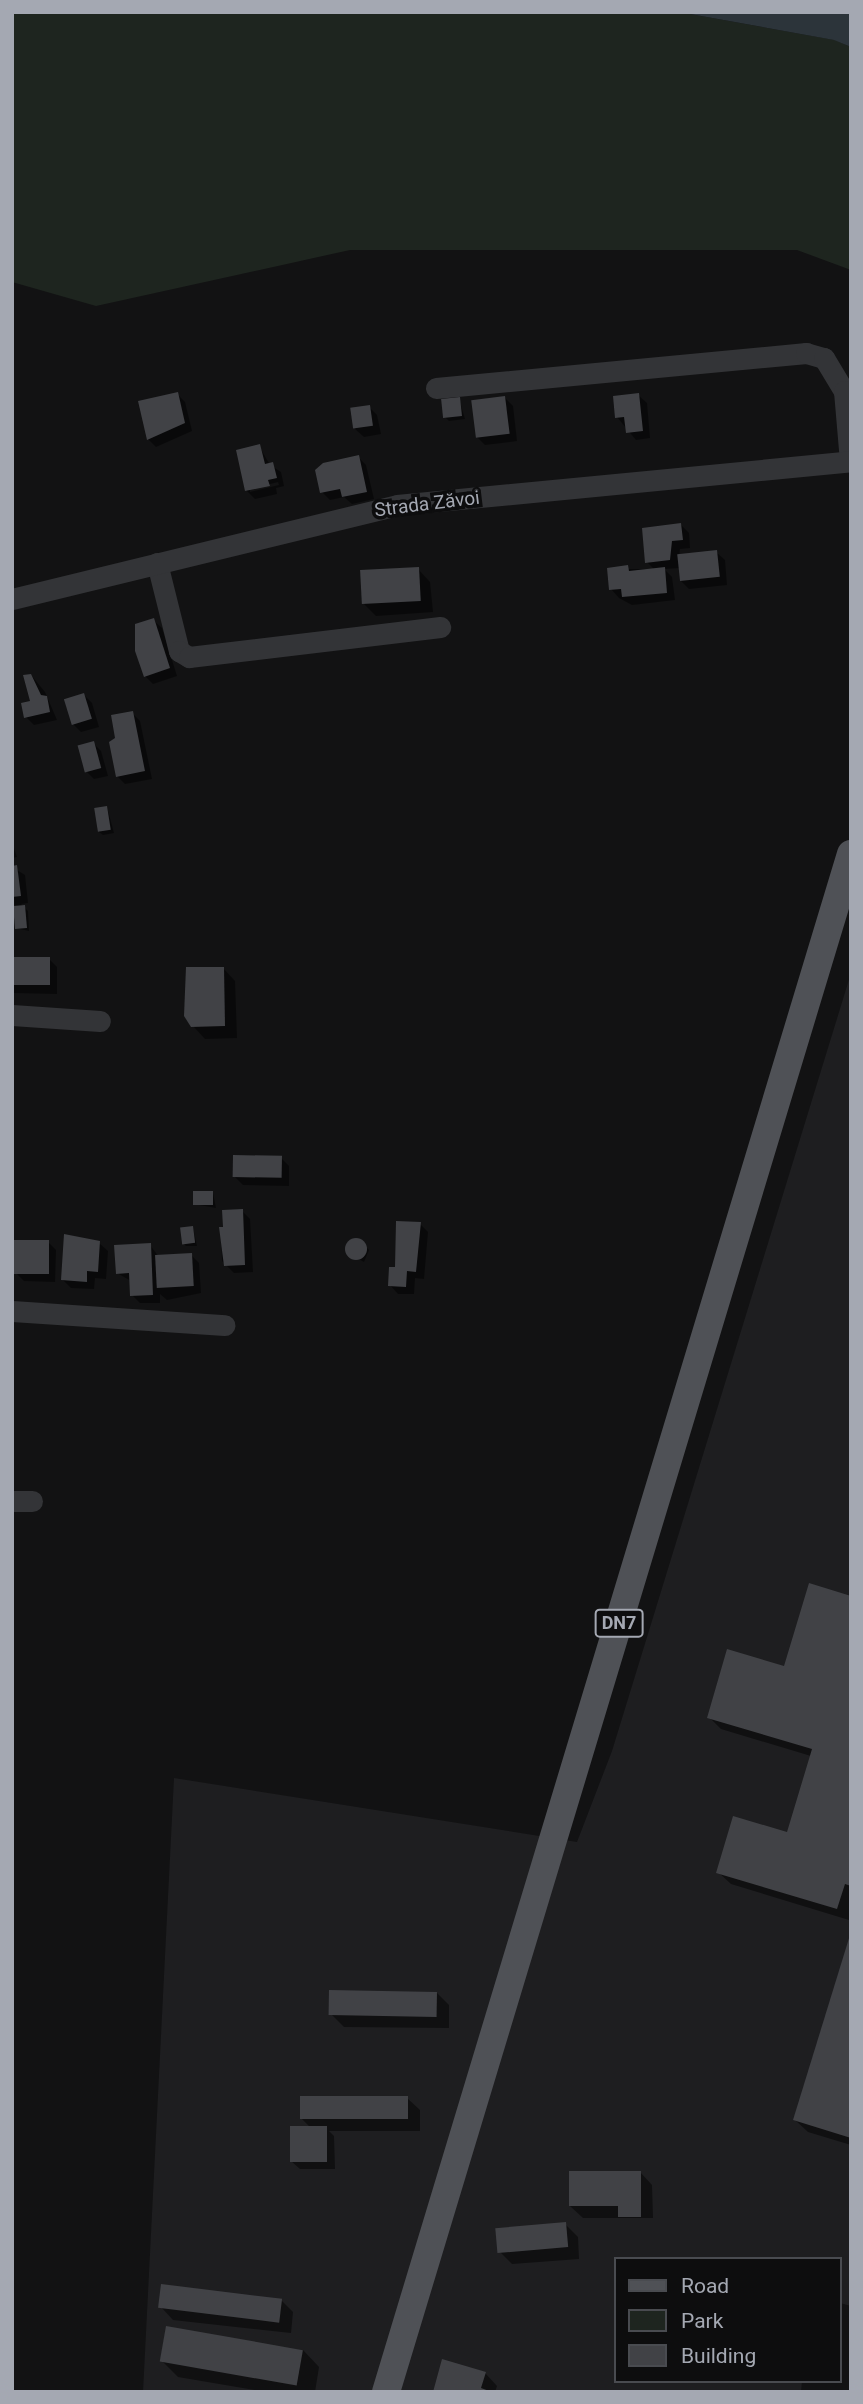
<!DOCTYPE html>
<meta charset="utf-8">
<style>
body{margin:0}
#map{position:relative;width:863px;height:2404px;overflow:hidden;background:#121213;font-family:Roboto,sans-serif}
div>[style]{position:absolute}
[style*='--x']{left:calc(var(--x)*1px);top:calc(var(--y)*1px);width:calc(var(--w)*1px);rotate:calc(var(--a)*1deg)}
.built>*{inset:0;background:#1e1e20}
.green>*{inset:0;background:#1e251f}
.water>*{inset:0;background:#2c343a}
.shadow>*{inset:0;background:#0007}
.building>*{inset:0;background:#414246;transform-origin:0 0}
.round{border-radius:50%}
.minor>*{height:21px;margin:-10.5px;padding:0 10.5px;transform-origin:10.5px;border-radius:10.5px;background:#333437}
.major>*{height:28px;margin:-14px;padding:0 14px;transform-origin:14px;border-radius:14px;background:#4f5156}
span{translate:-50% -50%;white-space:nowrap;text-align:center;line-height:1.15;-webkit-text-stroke:7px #0d0d0e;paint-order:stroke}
.shield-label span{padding:2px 5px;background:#0d0d0e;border:2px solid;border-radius:5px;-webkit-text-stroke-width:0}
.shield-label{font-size:18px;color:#a4a8b2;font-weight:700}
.street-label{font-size:19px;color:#a4a8b2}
.frame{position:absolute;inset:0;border:14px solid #a4a8b2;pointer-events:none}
.legend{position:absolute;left:614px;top:2257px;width:228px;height:126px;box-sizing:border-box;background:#0d0d0e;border:2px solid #494b50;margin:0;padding:9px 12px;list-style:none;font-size:21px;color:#a4a8b2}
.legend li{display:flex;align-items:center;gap:14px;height:35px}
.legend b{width:35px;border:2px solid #494b50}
</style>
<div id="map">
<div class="built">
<div style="clip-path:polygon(851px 973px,851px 2306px,840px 2303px,840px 2259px,616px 2259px,616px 2381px,802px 2381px,801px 2392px,143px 2392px,174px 1778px,577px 1842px,612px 1751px)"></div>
</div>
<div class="green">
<div style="clip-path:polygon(12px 12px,679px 12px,835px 40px,851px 47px,851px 270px,797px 250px,350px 250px,96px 306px,12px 282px)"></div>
</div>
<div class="water">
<div style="clip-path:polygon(679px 12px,851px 12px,851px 47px,834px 40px)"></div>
</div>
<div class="shadow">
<div style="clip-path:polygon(177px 394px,185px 402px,192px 431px,156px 447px,148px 439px)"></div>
<div style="clip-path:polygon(638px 395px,647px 403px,650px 438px,636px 440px,617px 417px)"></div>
<div style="clip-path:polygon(505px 398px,513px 406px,517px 441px,485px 445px,477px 437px)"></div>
<div style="clip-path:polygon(459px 399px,465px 419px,449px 421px,445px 417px)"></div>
<div style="clip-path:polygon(369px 407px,377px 415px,381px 434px,364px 437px,355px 429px)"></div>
<div style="clip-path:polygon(evenodd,259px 446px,270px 465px,281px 472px,284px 486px,276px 488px,277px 494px,255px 499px,247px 491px,238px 452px,259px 446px,278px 482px,279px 485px,250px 492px,250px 489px,278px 482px)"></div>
<div style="clip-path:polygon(358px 457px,366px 465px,374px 499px,352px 504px,344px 497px,330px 500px,322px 492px)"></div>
<div style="clip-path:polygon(681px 525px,689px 533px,690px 548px,680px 549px,679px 556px,716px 552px,725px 560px,727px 585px,689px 589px,681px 581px,680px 568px,664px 569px,672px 577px,675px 600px,632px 605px,619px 598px,611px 589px,609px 569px,654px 569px,647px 562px)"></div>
<div style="clip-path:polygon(418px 569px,430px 582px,433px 612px,376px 616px,364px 604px)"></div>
<div style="clip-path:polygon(153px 620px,162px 628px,177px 676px,153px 684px,145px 676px)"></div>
<div style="clip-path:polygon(31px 675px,45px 692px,57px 720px,34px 725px,26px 717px,32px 702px)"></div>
<div style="clip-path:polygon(84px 695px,92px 703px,99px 727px,81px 732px,73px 724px)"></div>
<div style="clip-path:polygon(132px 713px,140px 721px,152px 779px,125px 784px,117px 776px)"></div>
<div style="clip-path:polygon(93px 743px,101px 751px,108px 776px,94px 779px,86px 771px)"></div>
<div style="clip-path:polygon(107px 807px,114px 833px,103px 835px,99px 832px)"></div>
<div style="clip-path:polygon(12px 843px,17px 857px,12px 858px)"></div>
<div style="clip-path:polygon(12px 867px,25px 875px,28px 903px,21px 904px,28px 911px,29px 931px,16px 928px)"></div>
<div style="clip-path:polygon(12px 958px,49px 959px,57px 967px,57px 994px,14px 993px)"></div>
<div style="clip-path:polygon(223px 968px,235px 981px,237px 1038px,205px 1039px,193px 1026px)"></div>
<div style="clip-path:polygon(281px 1158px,289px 1166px,289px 1186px,243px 1185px,235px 1177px)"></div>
<div style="clip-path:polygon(213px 1193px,216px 1208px,194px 1204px)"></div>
<div style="clip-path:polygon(242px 1211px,250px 1219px,253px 1272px,234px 1273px,222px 1261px,221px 1229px)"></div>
<div style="clip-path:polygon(420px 1224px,428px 1232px,424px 1279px,415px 1278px,414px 1294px,398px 1294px,390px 1285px)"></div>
<div style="clip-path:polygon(193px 1228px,197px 1246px,186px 1246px,183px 1243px)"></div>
<div style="clip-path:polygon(360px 1241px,369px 1250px,364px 1262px,348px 1253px,351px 1242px)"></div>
<div style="clip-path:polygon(48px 1242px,56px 1250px,55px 1282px,24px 1281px,16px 1273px)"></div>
<div style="clip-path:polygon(99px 1243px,108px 1251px,106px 1279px,95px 1278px,94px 1289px,71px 1288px,63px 1280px)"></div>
<div style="clip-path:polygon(150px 1245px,159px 1257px,191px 1255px,199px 1263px,201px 1293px,167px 1300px,160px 1294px,160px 1303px,140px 1303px,132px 1295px,131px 1281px,117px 1273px)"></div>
<div style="clip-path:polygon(851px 1597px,851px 1916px,849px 1920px,731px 1884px,718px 1872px,788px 1834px,811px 1756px,721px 1729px,709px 1717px,785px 1668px)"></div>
<div style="clip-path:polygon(851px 1939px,851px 2145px,808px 2132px,795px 2120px)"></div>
<div style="clip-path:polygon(437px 1993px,449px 2005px,449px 2028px,344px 2027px,331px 2014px)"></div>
<div style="clip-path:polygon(407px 2098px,420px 2110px,420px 2131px,329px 2131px,334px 2136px,335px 2169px,300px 2169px,291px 2161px,311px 2128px,301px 2118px)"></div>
<div style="clip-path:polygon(640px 2172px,652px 2185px,653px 2218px,583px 2218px,570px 2206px)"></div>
<div style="clip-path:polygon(565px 2224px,578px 2237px,579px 2259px,512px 2264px,499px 2251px)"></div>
<div style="clip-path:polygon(281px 2300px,293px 2312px,291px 2333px,173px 2320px,161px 2307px)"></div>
<div style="clip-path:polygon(303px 2350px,319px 2367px,315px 2392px,267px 2392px,178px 2377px,162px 2361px)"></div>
<div style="clip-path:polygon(485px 2373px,497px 2386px,495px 2392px,434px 2392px)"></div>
</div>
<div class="building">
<div style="clip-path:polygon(178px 392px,185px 423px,147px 440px,138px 401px)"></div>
<div style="clip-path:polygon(639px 393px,643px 431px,626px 433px,624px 417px,615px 418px,613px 396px)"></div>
<div style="left:505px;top:396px;width:38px;height:34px;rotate:83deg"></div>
<div style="left:460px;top:397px;width:19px;height:19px;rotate:84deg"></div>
<div style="left:370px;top:405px;width:21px;height:20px;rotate:82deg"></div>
<div style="clip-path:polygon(260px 444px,265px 464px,273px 462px,277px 478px,268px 480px,270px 486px,245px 491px,236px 450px)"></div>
<div style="clip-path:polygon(359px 455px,367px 492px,342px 497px,340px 489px,320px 493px,315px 470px,323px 463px)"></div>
<div style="clip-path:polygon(681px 523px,683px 540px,672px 541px,670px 560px,645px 563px,642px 528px)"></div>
<div style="left:717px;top:550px;width:27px;height:40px;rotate:84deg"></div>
<div style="clip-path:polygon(628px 565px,629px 571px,665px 567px,667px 593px,622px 597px,621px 589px,609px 590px,607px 568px)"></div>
<div style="left:419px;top:567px;width:34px;height:59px;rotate:87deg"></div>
<div style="clip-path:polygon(154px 618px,170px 668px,144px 677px,135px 651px,135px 624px)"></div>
<div style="clip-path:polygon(31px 674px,41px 695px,47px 696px,50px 712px,24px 718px,21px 703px,30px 701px,23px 675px)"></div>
<div style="left:84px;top:693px;width:27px;height:21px;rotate:73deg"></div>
<div style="clip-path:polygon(133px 711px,145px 771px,116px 777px,109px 742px,115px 738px,111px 715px)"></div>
<div style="left:94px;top:741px;width:28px;height:17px;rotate:75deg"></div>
<div style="left:107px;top:806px;width:24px;height:13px;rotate:81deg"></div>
<div style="clip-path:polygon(17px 865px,21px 896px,12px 897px,12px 866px)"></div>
<div style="left:25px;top:905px;width:23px;height:12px;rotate:85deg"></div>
<div style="left:12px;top:957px;width:38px;height:28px"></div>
<div style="clip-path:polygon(186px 967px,224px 967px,225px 1026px,191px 1027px,184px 1016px)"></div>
<div style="left:233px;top:1155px;width:49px;height:22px;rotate:1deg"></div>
<div style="left:193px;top:1191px;width:20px;height:14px"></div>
<div style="clip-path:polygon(243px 1209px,245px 1265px,224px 1266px,219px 1227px,223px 1227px,222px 1210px)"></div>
<div style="clip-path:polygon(396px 1221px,421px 1222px,416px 1272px,407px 1271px,406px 1287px,388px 1286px,389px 1267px,395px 1267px)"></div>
<div style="left:193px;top:1226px;width:17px;height:13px;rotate:83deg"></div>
<div style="clip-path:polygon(64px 1234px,100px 1241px,98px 1272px,87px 1271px,87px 1282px,61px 1280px)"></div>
<div class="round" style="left:345px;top:1238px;width:22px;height:22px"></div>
<div style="left:14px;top:1240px;width:35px;height:34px"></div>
<div style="clip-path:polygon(151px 1243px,153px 1295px,130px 1296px,129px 1273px,116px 1274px,114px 1245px)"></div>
<div style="left:192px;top:1253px;width:33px;height:37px;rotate:87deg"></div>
<div style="clip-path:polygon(809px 1583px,851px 1596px,851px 1886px,845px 1884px,837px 1909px,716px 1873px,733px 1816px,787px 1832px,812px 1749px,707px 1718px,727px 1649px,784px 1666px)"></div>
<div style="clip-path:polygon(850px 1935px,851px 1936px,851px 2138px,793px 2120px)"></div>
<div style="left:329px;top:1990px;width:108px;height:25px;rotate:1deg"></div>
<div style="left:300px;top:2096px;width:108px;height:23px"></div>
<div style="left:290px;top:2126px;width:37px;height:36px"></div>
<div style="clip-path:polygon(569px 2171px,641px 2171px,641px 2217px,618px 2217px,618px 2206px,569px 2206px)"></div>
<div style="left:566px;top:2222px;width:25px;height:71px;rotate:85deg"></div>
<div style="left:161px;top:2284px;width:122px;height:24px;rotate:7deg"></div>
<div style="left:166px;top:2326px;width:139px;height:36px;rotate:10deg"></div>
<div style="clip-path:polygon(442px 2359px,486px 2372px,481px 2388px,492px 2392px,433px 2392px)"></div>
</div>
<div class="minor">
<div style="--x:436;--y:388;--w:372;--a:-5.4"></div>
<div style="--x:806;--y:353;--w:19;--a:16"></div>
<div style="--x:824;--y:358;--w:39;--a:59"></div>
<div style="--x:844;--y:391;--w:70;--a:85.1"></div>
<div style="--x:157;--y:563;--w:91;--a:76"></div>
<div style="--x:179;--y:651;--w:12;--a:31"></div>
<div style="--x:189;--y:657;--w:253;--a:-6.8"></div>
<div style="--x:12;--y:599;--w:396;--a:-13.7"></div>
<div style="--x:397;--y:505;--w:456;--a:-5.5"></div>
<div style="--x:12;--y:1015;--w:88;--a:3.9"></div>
<div style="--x:12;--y:1311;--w:213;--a:3.8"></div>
<div style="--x:12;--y:1501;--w:20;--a:0"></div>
</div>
<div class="major">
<div style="--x:386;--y:2392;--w:1607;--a:-73.18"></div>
</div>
<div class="shield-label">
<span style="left:619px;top:1623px">DN7</span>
</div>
<div class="street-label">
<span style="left:427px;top:504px;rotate:-7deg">Strada Zăvoi</span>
</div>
<div class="frame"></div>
<ul class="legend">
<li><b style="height:9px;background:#4f5156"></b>Road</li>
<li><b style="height:19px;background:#1e251f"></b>Park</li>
<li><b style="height:19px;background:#414246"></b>Building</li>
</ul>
</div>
